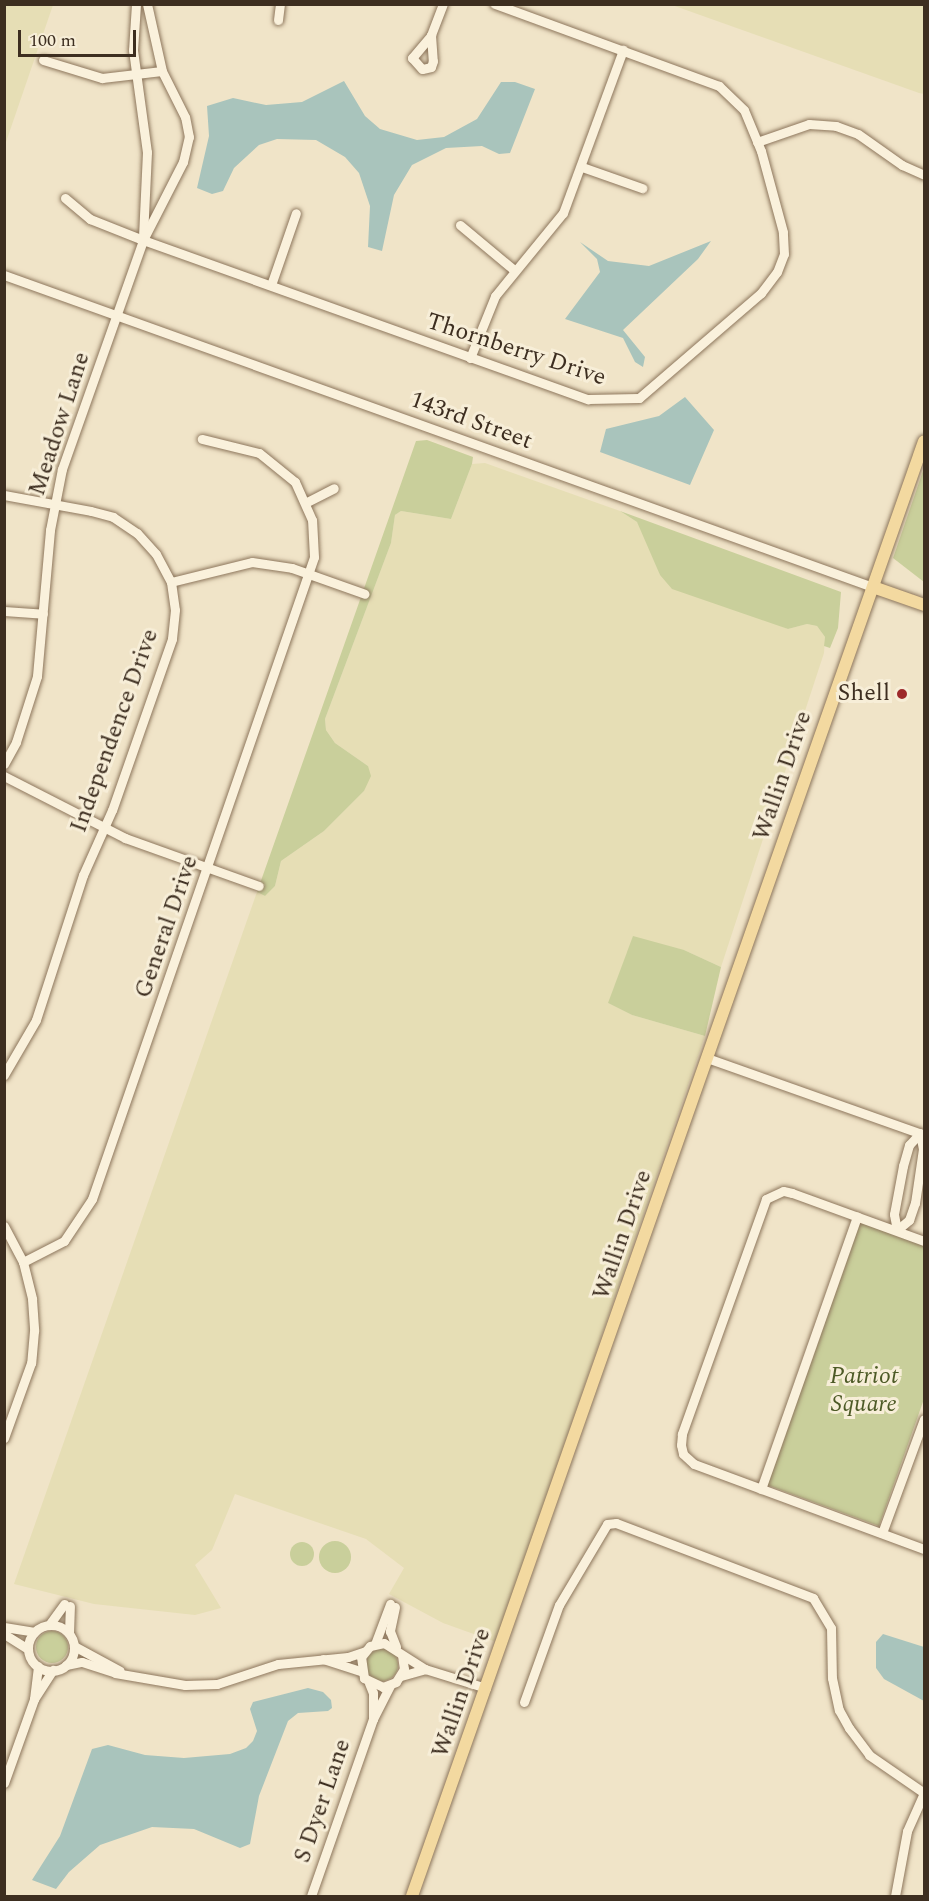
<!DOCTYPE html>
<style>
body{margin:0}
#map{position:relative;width:929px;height:1901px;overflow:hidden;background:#f0e4c8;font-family:Spectral,serif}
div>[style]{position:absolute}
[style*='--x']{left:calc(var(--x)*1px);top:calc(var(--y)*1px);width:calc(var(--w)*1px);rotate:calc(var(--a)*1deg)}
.farmland>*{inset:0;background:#e6deb5}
.green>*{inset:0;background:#c9cf9b}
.round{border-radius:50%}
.water>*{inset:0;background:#a9c4bc}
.roads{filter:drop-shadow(0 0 2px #8d765c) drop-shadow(0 0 2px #8d765c)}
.minor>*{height:9px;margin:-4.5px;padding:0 4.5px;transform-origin:4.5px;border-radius:4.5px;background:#faf1dc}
.minor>.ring{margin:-4.5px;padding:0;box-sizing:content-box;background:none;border:9px solid #faf1dc;border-radius:50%}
.major>*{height:12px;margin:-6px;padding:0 6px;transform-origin:6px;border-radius:6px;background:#f3d9a0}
.dots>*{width:16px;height:16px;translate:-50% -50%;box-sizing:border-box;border:3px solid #f7eed8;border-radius:50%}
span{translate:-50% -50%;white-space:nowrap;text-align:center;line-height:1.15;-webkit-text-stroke:6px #f7eed8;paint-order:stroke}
.street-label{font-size:24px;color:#3d2e20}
.poi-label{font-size:24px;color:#3d2e20}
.right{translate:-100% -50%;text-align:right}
.park-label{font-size:24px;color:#4d5a26;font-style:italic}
.frame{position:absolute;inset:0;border:6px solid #3d2e20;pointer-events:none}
.scale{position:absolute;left:18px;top:30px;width:118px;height:27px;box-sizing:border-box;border:3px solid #3d2e20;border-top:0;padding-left:8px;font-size:18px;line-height:21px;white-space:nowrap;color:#3d2e20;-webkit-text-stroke:4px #f7eed8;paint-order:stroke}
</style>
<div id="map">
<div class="farmland">
<div style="clip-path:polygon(5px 4px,53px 5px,5px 145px,4px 5px)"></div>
<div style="clip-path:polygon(672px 5px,924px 5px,924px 94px,919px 93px)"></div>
<div style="clip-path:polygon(485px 463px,620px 511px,637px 522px,647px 537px,660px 575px,788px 629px,807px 624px,817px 626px,825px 637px,824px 653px,721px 967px,684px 950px,608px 1003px,632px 1015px,705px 1036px,496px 1642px,443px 1623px,389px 1594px,404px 1568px,366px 1539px,235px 1494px,212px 1550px,195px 1565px,221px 1608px,195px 1615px,94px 1604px,14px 1584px,257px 892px,265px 896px,275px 886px,281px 861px,324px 831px,364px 791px,368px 766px,335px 743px,326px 730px,325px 719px,391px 543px,395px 515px,401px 511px,451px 519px,472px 464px)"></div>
</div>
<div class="green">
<div style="clip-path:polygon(427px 440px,473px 457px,472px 464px,451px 519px,401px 511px,395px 515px,391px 543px,325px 719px,326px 730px,335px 743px,368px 766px,371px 776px,364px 791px,324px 831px,281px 861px,275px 886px,265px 896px,257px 892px,416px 441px)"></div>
<div style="clip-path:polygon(924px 468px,924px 582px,893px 558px)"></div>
<div style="clip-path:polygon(620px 511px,841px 592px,838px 628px,830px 648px,824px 646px,825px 637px,817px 626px,807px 624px,788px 629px,672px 589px,660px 575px,637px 522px)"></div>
<div style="clip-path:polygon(633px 936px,684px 950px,721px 967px,705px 1036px,632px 1015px,608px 1003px)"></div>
<div style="clip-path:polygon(860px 1220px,924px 1244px,924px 1399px,879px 1526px,767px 1485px)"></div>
<div class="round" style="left:319px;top:1541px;width:32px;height:32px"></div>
<div class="round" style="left:290px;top:1542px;width:24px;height:24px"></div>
<div class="round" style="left:36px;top:1631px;width:32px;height:32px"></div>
<div class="round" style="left:366px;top:1649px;width:32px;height:32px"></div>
</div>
<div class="water">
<div style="clip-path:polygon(344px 81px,365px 116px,380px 129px,417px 140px,444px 137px,477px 119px,501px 82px,515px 82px,535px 89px,510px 153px,499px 154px,482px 146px,446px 148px,412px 165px,394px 195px,382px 251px,368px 247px,370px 206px,359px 173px,345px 157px,316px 140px,277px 139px,259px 145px,234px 168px,223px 191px,212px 194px,197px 188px,209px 136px,207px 106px,233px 98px,266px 105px,302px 102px)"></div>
<div style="clip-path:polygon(711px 241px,698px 259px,623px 330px,645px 357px,643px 367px,635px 362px,623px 338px,565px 319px,600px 272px,597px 259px,580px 242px,608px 261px,649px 266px)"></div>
<div style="clip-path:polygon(685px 397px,714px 430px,690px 485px,600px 452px,606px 429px,659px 416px)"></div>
<div style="clip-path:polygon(883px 1634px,924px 1647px,924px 1701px,884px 1679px,876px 1668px,876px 1642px)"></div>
<div style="clip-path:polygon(308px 1688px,323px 1692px,331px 1700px,332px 1708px,328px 1711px,298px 1713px,288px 1721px,259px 1796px,250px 1844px,240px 1848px,194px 1829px,152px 1827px,100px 1845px,69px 1872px,56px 1889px,32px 1880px,60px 1836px,92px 1749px,108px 1745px,145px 1755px,184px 1758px,230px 1754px,246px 1748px,253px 1741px,257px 1731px,250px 1709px,253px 1702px)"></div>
</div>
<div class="roads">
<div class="minor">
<div style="--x:136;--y:4;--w:46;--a:93.7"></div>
<div style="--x:133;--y:50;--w:103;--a:82.2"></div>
<div style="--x:147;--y:152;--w:86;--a:92.7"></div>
<div style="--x:278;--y:20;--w:16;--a:-83"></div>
<div style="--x:431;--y:35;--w:26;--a:86"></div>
<div style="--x:433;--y:61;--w:6;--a:108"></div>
<div style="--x:431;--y:67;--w:9;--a:167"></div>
<div style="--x:422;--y:69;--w:15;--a:-132"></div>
<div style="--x:412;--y:58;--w:30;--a:-50"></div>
<div style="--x:431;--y:35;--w:33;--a:-69"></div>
<div style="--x:43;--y:60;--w:62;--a:17"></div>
<div style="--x:102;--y:78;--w:60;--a:-6.7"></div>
<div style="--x:757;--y:142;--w:55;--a:-19.1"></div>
<div style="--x:809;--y:124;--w:27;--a:4"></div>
<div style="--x:836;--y:126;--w:23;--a:20"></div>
<div style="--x:858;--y:134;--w:54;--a:35.2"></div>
<div style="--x:902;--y:165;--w:24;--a:24"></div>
<div style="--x:582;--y:167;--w:64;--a:19.3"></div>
<div style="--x:65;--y:198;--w:33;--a:40"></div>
<div style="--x:90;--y:219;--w:57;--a:21.6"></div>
<div style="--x:143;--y:240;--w:473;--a:19.7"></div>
<div style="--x:588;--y:399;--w:51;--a:-1.1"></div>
<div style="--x:639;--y:398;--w:161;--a:-40.7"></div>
<div style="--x:761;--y:293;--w:26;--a:-53"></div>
<div style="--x:777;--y:272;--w:19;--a:-69"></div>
<div style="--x:784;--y:254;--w:22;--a:-93"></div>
<div style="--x:783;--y:232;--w:84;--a:-105.2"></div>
<div style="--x:761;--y:151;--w:44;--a:-112.5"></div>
<div style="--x:744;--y:110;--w:35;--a:-136"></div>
<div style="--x:719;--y:86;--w:239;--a:-159.9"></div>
<div style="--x:460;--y:225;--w:70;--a:39.8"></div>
<div style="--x:4;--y:275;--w:923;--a:19.75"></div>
<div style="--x:271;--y:285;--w:76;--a:-70.9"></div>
<div style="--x:470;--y:358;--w:67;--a:-68"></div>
<div style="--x:495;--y:296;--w:107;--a:-50.7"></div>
<div style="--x:563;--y:213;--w:174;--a:-69.8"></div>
<div style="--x:4;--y:495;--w:88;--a:10.4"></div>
<div style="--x:91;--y:511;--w:23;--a:15"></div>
<div style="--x:113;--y:517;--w:29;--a:34"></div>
<div style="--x:137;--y:533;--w:28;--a:48"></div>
<div style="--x:156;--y:554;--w:32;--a:62"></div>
<div style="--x:171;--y:582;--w:28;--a:82"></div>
<div style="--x:175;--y:610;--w:29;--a:96"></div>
<div style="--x:172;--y:639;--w:181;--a:109.3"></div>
<div style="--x:112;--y:810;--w:71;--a:114"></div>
<div style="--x:83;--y:875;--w:152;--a:108"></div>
<div style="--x:36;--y:1020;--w:64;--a:120.2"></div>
<div style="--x:307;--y:502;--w:30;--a:-27"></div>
<div style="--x:171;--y:582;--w:83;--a:-13.9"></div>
<div style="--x:252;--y:562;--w:40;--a:8.5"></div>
<div style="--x:292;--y:568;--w:77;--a:19.6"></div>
<div style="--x:4;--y:611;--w:39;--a:4"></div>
<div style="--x:4;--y:764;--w:25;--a:-61"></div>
<div style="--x:16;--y:742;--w:69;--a:-72.3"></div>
<div style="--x:37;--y:676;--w:147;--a:-84.9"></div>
<div style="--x:50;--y:530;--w:62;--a:-78.9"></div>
<div style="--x:62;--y:469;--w:243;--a:-70.5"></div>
<div style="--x:143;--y:240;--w:88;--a:-62.9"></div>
<div style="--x:183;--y:162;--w:26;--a:-77"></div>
<div style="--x:189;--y:137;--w:20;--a:-101"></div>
<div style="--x:185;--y:117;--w:51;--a:-116.6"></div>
<div style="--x:162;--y:71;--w:69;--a:-102.6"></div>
<div style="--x:4;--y:776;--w:136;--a:27.1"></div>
<div style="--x:125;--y:838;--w:142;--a:19.7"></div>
<div style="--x:707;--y:1058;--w:230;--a:19.5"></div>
<div style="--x:4;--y:1226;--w:41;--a:62.2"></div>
<div style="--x:23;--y:1262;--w:38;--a:76"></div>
<div style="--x:32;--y:1299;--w:32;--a:86"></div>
<div style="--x:34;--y:1331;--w:32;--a:95"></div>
<div style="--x:31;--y:1363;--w:80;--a:109.8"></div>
<div style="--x:897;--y:1230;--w:16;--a:-40"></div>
<div style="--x:909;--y:1220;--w:18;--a:-71"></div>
<div style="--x:915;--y:1203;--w:55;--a:-81.6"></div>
<div style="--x:923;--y:1149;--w:16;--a:-101"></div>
<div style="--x:897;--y:1230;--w:16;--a:-101"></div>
<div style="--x:894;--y:1214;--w:49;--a:-79.4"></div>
<div style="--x:903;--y:1166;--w:22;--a:-74"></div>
<div style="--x:909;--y:1145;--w:16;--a:-47"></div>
<div style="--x:924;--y:1241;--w:140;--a:-160"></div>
<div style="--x:792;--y:1193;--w:9;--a:-167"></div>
<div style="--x:783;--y:1191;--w:19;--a:155"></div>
<div style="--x:766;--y:1199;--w:250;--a:109.7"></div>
<div style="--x:682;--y:1434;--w:11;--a:95"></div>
<div style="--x:681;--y:1445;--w:9;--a:77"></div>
<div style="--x:683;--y:1454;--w:15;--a:42"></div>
<div style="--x:694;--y:1464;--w:245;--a:20.3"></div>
<div style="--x:23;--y:1262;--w:46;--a:-27.1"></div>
<div style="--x:64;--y:1241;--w:50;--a:-56.3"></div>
<div style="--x:92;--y:1199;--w:679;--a:-70.92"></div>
<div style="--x:314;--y:557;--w:37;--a:-93"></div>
<div style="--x:312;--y:520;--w:42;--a:-114.1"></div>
<div style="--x:295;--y:482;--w:46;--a:-141.1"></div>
<div style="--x:259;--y:453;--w:59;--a:-166.2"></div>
<div style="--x:761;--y:1489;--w:289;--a:-70.6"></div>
<div style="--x:882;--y:1533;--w:121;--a:-69.8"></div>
<div style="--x:395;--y:1607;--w:25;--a:102"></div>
<div style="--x:390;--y:1631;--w:17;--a:69"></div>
<div style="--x:49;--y:1625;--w:26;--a:-54"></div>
<div class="ring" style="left:28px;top:1625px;width:37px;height:37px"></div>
<div style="--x:4;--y:1627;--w:31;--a:9"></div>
<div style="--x:69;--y:1633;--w:27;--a:-88"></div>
<div style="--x:4;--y:1634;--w:28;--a:32"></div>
<div style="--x:375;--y:1644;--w:43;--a:-69.4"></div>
<div style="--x:74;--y:1646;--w:52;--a:28.5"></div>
<div style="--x:402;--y:1655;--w:14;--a:82"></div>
<div style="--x:404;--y:1669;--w:15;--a:122"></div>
<div style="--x:396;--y:1682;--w:14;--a:159"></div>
<div style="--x:383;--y:1687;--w:21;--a:-155"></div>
<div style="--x:364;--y:1678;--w:21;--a:-98"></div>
<div style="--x:361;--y:1657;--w:14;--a:-51"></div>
<div style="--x:370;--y:1646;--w:14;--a:-12"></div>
<div style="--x:384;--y:1643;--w:49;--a:32.4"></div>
<div style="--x:425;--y:1669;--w:64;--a:17.3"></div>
<div style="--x:323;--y:1659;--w:39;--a:18"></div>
<div style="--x:66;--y:1665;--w:16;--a:-11"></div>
<div style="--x:82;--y:1662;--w:35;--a:18"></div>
<div style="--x:115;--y:1673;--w:71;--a:9.7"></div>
<div style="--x:185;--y:1685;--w:32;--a:-2"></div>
<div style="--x:217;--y:1684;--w:64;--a:-18.2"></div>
<div style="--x:278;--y:1664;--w:70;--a:-5.7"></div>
<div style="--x:348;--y:1657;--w:18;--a:-19"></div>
<div style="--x:401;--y:1676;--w:25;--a:-16"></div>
<div style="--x:34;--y:1699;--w:33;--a:-83"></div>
<div style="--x:524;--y:1702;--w:103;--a:-70.2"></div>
<div style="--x:559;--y:1605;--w:94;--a:-59.3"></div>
<div style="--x:607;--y:1524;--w:9;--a:-6"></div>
<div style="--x:616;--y:1523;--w:211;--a:20.8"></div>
<div style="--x:813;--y:1598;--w:35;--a:59"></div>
<div style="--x:831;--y:1628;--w:50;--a:88.9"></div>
<div style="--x:832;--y:1678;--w:33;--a:78"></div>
<div style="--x:839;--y:1710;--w:21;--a:61"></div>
<div style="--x:849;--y:1728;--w:34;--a:53"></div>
<div style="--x:869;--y:1755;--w:67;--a:34.6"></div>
<div style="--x:373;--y:1719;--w:37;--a:-63"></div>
<div style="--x:4;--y:1783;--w:89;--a:-70.3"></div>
<div style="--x:34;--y:1699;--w:35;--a:-57"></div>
<div style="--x:311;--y:1896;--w:188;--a:-70.7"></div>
<div style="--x:373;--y:1719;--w:26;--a:-90"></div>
<div style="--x:373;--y:1693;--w:11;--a:-112"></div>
<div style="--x:895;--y:1896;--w:66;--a:-79.5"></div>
<div style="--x:907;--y:1831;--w:42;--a:-65.9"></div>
</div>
<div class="major">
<div style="--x:873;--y:587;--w:54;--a:19.4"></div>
<div style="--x:412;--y:1896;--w:1542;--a:-70.61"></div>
</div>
</div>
<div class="dots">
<div style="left:902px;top:694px;background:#9e2a2b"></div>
</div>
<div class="street-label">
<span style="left:516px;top:350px;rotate:18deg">Thornberry Drive</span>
<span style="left:471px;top:421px;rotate:20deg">143rd Street</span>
<span style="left:60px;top:424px;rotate:-72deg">Meadow Lane</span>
<span style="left:115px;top:731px;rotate:-70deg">Independence Drive</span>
<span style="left:783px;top:776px;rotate:-71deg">Wallin Drive</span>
<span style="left:167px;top:927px;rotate:-71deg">General Drive</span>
<span style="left:623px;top:1235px;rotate:-71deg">Wallin Drive</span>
<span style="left:462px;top:1693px;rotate:-71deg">Wallin Drive</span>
<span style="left:323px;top:1801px;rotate:-71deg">S Dyer Lane</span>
</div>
<div class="poi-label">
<span class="right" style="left:890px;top:694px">Shell</span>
</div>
<div class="park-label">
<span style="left:864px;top:1391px">Patriot<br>Square</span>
</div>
<div class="frame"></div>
<div class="scale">100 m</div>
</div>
